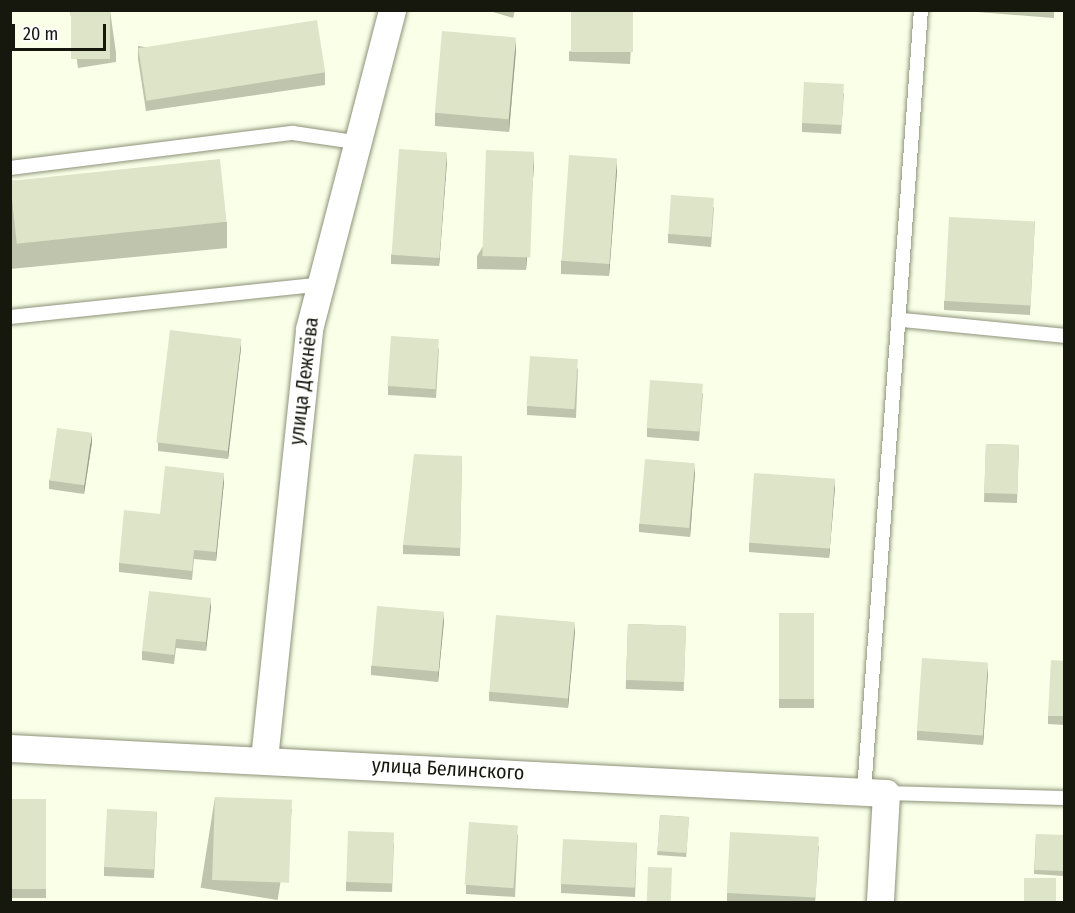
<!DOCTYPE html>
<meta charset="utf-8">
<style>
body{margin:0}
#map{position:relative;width:1075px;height:913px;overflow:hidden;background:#faffe8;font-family:"Fira Sans Condensed",sans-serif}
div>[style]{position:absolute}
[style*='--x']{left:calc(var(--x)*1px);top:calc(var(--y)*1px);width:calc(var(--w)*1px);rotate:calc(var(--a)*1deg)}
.roads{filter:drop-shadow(0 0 2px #8d9279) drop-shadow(0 0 2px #8d9279)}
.service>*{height:14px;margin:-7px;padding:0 7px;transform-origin:7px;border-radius:7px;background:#fff}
.minor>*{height:27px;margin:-13.5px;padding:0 13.5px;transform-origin:13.5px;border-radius:13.5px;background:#fff}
.wall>*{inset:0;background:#bfc4ac;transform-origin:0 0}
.shaded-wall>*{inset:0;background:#9ba08c}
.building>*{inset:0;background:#dee4c8;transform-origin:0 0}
span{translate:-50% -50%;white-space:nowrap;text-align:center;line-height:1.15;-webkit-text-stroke:4.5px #fff;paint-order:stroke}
.street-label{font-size:20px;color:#16180e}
.frame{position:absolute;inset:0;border:12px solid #16180e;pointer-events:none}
.scale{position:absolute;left:12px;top:24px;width:94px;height:27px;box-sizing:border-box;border:3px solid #16180e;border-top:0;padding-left:8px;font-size:18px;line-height:21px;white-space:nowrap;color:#16180e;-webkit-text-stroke:4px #fff;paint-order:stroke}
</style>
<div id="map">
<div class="roads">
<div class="service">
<div style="--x:10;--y:168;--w:285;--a:-7.1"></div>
<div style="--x:293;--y:133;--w:63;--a:8.3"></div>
<div style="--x:10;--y:317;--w:309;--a:-6"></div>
<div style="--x:902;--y:320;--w:163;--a:5.6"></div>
<div style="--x:864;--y:791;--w:783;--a:-85.83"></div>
<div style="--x:886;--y:793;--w:178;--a:1.6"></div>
</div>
<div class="minor">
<div style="--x:10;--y:748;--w:877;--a:2.94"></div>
<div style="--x:886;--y:793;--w:109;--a:93.2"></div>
<div style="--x:264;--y:759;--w:432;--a:-84"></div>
<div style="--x:309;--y:329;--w:330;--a:-75.4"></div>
</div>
</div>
<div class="wall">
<div style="clip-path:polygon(70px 10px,110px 10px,116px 53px,116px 62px,78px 68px)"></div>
<div style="clip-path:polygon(486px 10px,515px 10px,513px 18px)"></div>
<div style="clip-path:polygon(633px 10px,630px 64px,569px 61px,569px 52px)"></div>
<div style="clip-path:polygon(977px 10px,1054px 10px,1054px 18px,977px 12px)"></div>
<div style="clip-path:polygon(138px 46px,325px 72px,325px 85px,146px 111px,138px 59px)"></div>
<div style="clip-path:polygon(516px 50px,509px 132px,435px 126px,435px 113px)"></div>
<div style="clip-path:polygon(844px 93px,841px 134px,802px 132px,802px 123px)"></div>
<div style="clip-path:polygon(447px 161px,439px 266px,391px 264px,391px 255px)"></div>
<div style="clip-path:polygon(534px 165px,526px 270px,477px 269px,477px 256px)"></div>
<div style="clip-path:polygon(617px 171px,609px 276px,561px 274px,561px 261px)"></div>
<div style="clip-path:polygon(10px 180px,227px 222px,227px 248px,10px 269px)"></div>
<div style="clip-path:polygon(714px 207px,711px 247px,668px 243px,668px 234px)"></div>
<div style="clip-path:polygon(1035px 221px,1030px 315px,944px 310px,944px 301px)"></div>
<div style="clip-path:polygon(241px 348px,228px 459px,158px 451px,158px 442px)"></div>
<div style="clip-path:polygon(439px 348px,436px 398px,388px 395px,388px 386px)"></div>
<div style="clip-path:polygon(578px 368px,576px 418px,527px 415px,527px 406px)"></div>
<div style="clip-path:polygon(703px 393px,699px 441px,647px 437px,647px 428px)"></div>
<div style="clip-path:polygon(92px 442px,84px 494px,49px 489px,49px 480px)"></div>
<div style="left:986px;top:444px;width:33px;height:58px;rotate:2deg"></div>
<div style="clip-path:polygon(462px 456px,460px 556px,403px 554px,403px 545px)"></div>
<div style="clip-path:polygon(695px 472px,690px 537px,639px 532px,639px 524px)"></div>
<div style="clip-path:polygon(224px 482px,216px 561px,194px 559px,192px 580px,119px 572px,119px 563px,160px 514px)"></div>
<div style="clip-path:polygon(835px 487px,829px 558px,749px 552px,749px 543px)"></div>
<div style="clip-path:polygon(211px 607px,206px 651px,176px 648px,174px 664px,142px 660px,142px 651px)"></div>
<div style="left:779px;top:613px;width:35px;height:95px"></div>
<div style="clip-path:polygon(444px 621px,438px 682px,371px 675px,371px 666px)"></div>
<div style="left:628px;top:624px;width:58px;height:65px;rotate:2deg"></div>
<div style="clip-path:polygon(575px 631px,568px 708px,489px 701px,489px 692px)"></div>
<div style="clip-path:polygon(1065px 661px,1065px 725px,1048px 724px,1048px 716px)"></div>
<div style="clip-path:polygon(988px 672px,983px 745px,917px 740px,917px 731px)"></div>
<div style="left:215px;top:797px;width:78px;height:92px;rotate:9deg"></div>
<div style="left:10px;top:799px;width:36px;height:99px"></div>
<div style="clip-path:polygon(157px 812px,154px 878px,104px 876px,104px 867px)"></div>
<div style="left:660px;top:815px;width:29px;height:40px;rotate:4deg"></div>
<div style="clip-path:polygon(518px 834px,515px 897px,466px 894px,466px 885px)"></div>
<div style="clip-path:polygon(1036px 834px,1065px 851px,1063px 876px,1034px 874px)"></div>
<div style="clip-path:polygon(394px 842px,392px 892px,346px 891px,346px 882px)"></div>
<div style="clip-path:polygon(637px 843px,635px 897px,561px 893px,561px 884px)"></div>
<div style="clip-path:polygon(819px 846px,815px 903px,727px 902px,727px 893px)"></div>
</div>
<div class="shaded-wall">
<div style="clip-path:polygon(516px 38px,516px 50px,509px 132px,509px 119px)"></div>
<div style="clip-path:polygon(447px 152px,447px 161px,439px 266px,439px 257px)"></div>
<div style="clip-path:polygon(534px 152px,534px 165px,526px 270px,526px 258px)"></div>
<div style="clip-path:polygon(617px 158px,617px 171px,609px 276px,609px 263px)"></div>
<div style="clip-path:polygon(241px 339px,241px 348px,228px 459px,228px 450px)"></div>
<div style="clip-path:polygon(92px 433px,92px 442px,84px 494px,84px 485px)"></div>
<div style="clip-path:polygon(695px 463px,695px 472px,690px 537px,690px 528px)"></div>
<div style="clip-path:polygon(224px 473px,224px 482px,216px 561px,216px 552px)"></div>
<div style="clip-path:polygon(835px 478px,835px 487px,829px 558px,829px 549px)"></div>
<div style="clip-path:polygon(211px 598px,211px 607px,206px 651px,206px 642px)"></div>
<div style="clip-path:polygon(444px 612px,444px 621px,438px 682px,438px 673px)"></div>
<div style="clip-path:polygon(575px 622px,575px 631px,568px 708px,568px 699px)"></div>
<div style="clip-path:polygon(988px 663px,988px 672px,983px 745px,983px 736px)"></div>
</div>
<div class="building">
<div style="left:71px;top:10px;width:39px;height:49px"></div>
<div style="left:571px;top:10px;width:62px;height:42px"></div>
<div style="left:317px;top:20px;width:53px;height:181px;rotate:81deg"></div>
<div style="left:442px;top:31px;width:74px;height:82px;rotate:5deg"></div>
<div style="left:804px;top:82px;width:40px;height:41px;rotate:3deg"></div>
<div style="left:399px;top:149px;width:48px;height:106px;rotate:4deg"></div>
<div style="left:486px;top:150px;width:48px;height:106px;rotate:2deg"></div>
<div style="left:569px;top:155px;width:48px;height:106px;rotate:4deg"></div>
<div style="left:220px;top:159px;width:63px;height:211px;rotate:84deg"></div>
<div style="left:671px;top:195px;width:43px;height:39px;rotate:4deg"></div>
<div style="left:949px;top:217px;width:86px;height:84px;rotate:3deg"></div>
<div style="left:170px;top:330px;width:72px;height:113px;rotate:7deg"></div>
<div style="left:391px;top:336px;width:48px;height:50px;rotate:4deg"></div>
<div style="left:530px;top:356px;width:48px;height:50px;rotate:4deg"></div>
<div style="left:650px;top:380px;width:53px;height:48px;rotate:4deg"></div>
<div style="left:57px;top:428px;width:35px;height:53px;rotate:8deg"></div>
<div style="left:986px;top:444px;width:33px;height:49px;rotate:2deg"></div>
<div style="clip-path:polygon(414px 454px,462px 456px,460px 548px,403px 545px)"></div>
<div style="left:645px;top:459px;width:50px;height:65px;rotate:5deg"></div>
<div style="clip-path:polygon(165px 466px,224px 473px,216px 552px,194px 550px,192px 571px,119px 563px,124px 510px,160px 514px)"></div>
<div style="left:754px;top:473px;width:81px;height:70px;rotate:4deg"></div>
<div style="clip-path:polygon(149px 591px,211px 598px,206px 642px,176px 639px,174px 655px,142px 651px)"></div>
<div style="left:377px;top:606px;width:67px;height:60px;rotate:5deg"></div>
<div style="left:779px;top:613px;width:35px;height:86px"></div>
<div style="left:496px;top:615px;width:79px;height:77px;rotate:5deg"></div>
<div style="left:628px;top:624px;width:58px;height:56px;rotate:2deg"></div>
<div style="left:922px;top:658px;width:66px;height:73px;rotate:4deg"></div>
<div style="clip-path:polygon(1051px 660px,1065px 661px,1065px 716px,1048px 716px)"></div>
<div style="left:215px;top:797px;width:77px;height:83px;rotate:2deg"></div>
<div style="left:10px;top:799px;width:36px;height:90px"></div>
<div style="left:107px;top:809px;width:50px;height:58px;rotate:3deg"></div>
<div style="left:660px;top:815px;width:29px;height:36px;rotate:4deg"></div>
<div style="left:469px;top:822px;width:49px;height:63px;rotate:4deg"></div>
<div style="left:348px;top:831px;width:46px;height:51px;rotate:2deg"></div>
<div style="left:730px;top:832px;width:89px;height:61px;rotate:3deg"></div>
<div style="left:1036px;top:834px;width:29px;height:36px;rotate:2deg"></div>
<div style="left:563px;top:839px;width:74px;height:45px;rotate:3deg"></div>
<div style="left:648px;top:867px;width:24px;height:36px;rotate:2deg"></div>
<div style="left:1024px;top:878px;width:32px;height:25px"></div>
</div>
<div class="street-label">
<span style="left:304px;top:381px;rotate:-83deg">улица Дежнёва</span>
<span style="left:448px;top:769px;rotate:3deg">улица Белинского</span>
</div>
<div class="frame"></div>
<div class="scale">20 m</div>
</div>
